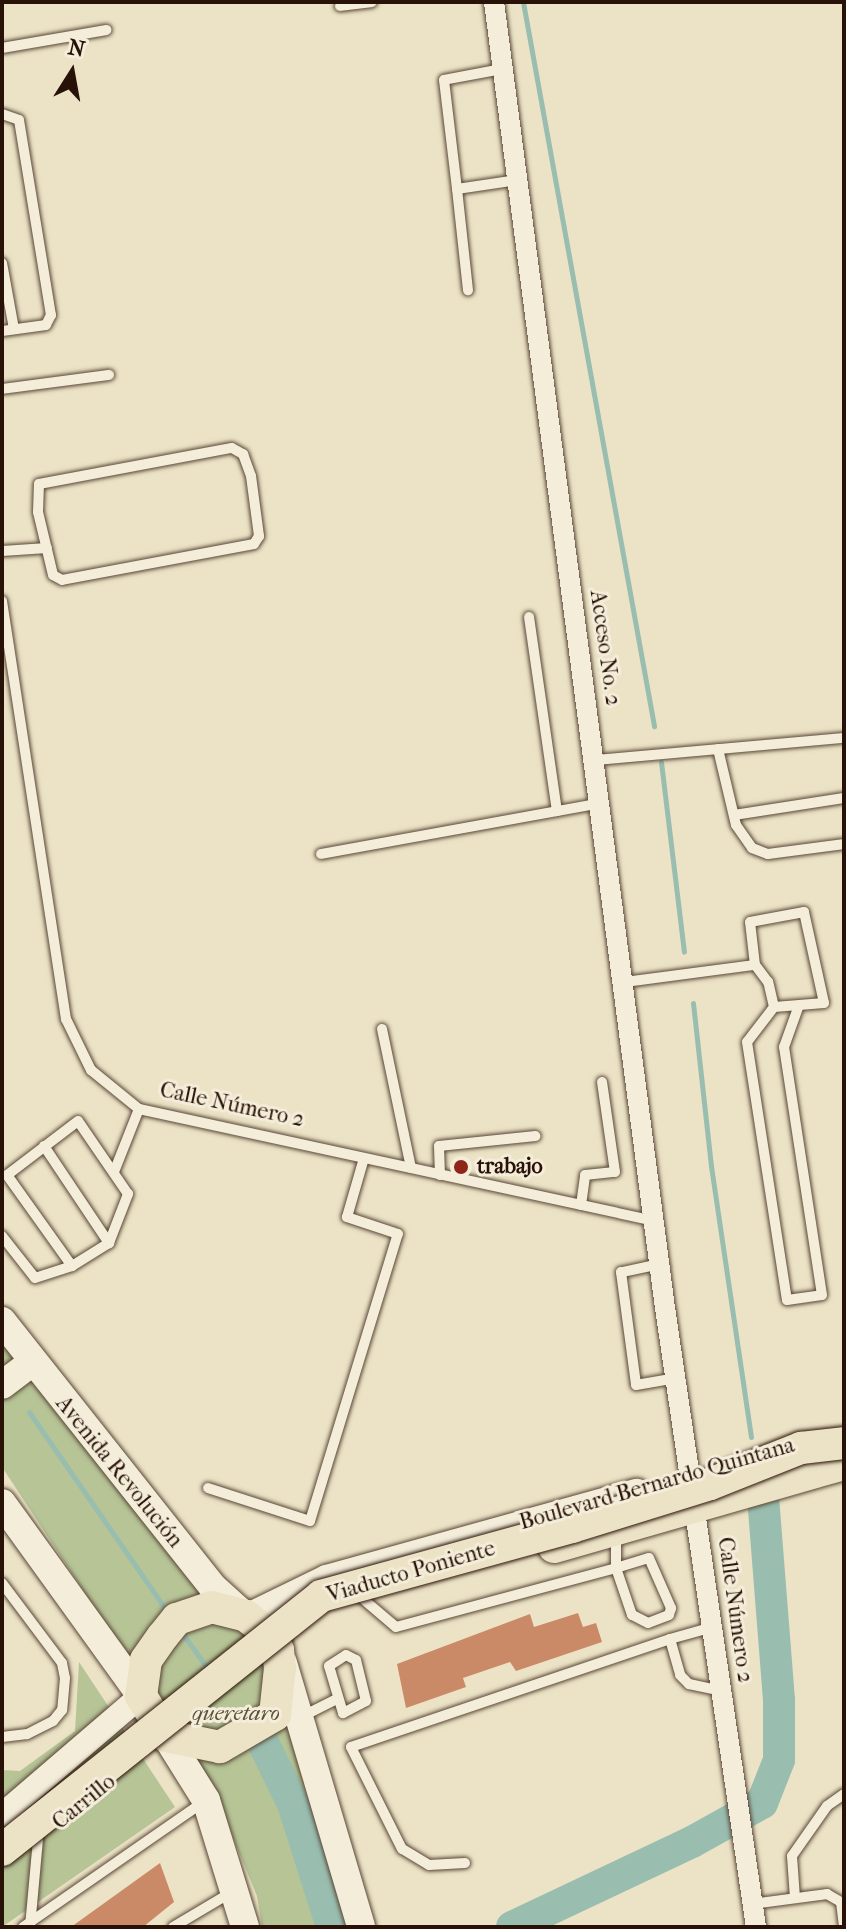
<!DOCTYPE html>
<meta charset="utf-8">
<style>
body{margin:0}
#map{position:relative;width:846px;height:1929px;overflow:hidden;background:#ece3c6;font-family:"IM FELL French Canon",serif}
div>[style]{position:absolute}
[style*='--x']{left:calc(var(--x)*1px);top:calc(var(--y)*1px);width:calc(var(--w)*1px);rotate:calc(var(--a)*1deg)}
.green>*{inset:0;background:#b6c496}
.stream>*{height:5px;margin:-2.5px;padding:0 2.5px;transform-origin:2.5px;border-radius:2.5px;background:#99beb0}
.river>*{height:32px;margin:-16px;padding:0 16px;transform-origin:16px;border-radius:16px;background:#99beb0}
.building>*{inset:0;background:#cb8a67}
.roads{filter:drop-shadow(0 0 2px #594636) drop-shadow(0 0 2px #594636)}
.service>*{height:10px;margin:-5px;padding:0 5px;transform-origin:5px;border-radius:5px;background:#f3edda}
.minor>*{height:20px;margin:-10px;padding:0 10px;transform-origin:10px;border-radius:10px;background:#f3edda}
.tertiary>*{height:24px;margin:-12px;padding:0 12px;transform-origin:12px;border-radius:12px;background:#f3edda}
.secondary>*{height:28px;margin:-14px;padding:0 14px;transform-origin:14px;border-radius:14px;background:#f3edda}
.primary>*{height:32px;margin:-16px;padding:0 16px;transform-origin:16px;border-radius:16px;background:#ece3c6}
.bridges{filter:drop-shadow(0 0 2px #281106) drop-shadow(0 0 2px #281106)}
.primary-bridge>*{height:32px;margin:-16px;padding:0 16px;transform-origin:16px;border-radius:16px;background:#ece3c6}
.dots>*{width:22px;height:22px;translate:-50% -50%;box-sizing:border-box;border:4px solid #f3edda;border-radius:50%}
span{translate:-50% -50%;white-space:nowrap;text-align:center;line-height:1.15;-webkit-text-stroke:6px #f3edda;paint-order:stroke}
.street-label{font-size:22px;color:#281106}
.poi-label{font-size:22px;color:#281106;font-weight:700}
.left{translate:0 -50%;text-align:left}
.park-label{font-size:22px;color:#5a5038;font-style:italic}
.frame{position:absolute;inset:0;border:4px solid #281106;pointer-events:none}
.north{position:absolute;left:32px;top:32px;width:80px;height:80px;-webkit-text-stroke:6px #f3edda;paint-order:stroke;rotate:11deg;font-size:22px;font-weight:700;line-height:32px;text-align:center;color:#281106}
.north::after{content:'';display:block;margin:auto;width:28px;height:36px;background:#281106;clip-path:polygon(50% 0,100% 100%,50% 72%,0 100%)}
</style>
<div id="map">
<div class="green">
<div style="clip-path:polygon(2px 1315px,291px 1689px,369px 1927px,262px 1927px,257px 1896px,211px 1785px,2px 1467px)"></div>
<div style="clip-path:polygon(79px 1662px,175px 1807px,2px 1927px,2px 1770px,20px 1771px,75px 1731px)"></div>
</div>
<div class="stream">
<div style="--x:523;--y:2;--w:736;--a:79.74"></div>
<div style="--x:661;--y:762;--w:191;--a:83.1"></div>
<div style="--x:693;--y:1003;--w:164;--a:83.7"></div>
<div style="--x:711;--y:1166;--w:274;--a:81.6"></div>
<div style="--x:29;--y:1412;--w:242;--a:55.3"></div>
<div style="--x:182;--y:1633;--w:46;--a:53.9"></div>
</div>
<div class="river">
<div style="--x:255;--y:1726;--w:87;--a:64"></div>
<div style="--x:293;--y:1804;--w:129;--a:72.4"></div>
<div style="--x:512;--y:1927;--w:199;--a:-25.3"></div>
<div style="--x:692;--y:1842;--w:80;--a:-29.1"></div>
<div style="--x:762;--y:1803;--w:46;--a:-68.4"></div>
<div style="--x:779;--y:1760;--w:60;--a:-90"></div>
<div style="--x:779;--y:1700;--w:204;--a:-94.5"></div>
</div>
<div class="building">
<div style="clip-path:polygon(578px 1613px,583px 1627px,596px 1623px,602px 1642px,516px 1671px,510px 1662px,463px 1678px,466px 1687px,406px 1708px,397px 1664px,530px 1614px,534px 1627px)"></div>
<div style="clip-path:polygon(160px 1863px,174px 1902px,143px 1927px,71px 1927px)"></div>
</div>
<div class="roads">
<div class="service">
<div style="--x:340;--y:6;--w:32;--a:-7"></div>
<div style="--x:2;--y:48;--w:106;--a:-9.8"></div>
<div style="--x:502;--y:69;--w:59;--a:169.3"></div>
<div style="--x:444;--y:80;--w:110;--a:83.2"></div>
<div style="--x:457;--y:189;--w:61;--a:-8.5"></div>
<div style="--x:2;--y:114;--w:18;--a:19"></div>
<div style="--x:19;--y:120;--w:198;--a:80.7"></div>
<div style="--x:51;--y:315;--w:11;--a:117"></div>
<div style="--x:46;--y:325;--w:44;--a:172.2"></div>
<div style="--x:457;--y:189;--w:102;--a:83.8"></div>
<div style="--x:2;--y:263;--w:67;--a:79.7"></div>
<div style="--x:2;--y:389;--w:108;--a:-7.5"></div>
<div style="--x:232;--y:448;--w:13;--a:29"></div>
<div style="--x:243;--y:454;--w:23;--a:70"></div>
<div style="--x:251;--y:476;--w:61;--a:82.4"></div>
<div style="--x:259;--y:536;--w:9;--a:122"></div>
<div style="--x:254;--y:544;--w:195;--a:169.4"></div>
<div style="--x:62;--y:580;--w:10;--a:-151"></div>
<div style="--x:53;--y:575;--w:65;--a:-103.4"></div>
<div style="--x:38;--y:512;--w:28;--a:-88"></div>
<div style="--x:39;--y:484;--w:196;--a:-10.6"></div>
<div style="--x:2;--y:551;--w:45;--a:-3.8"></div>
<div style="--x:2;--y:601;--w:423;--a:81.3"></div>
<div style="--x:66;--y:1019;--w:57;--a:63.9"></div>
<div style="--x:91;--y:1070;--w:62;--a:39.1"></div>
<div style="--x:139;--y:1109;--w:528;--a:12.25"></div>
<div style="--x:529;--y:617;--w:196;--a:81.8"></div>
<div style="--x:718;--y:749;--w:78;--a:76.7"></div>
<div style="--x:736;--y:825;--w:28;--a:55"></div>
<div style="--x:752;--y:848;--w:17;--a:21"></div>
<div style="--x:768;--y:854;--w:77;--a:-7.5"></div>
<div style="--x:596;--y:760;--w:249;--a:-5.1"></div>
<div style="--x:734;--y:815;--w:111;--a:-8.8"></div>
<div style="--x:321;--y:854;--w:285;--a:-10.3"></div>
<div style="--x:804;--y:912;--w:93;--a:77.6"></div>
<div style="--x:824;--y:1003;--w:50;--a:175.4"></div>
<div style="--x:774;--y:1007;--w:26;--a:-103"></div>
<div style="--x:768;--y:982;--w:21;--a:-127"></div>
<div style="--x:755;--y:965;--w:43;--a:-96.6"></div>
<div style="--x:750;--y:922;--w:55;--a:-10.5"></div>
<div style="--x:625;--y:982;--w:131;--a:-7.5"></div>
<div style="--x:774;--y:1007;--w:44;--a:127.6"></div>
<div style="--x:747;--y:1042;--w:261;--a:81.2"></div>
<div style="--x:787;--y:1300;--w:35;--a:-8"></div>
<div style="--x:822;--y:1295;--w:251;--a:-98.7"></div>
<div style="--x:784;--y:1047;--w:41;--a:-70.3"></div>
<div style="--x:382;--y:1029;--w:142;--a:78.2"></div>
<div style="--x:44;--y:1146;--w:117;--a:56.2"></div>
<div style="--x:114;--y:1172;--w:68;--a:-68.4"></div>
<div style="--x:440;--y:1175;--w:29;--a:-92"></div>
<div style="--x:439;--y:1146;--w:97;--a:-5.9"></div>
<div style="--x:581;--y:1205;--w:30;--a:-82"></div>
<div style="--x:585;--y:1175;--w:30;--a:-6"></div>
<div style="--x:615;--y:1172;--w:91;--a:-98.2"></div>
<div style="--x:2;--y:1236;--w:53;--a:51.8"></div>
<div style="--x:35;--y:1278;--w:39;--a:-18"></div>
<div style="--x:72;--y:1266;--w:44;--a:-31.9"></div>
<div style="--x:109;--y:1243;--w:53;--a:-68.8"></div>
<div style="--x:128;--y:1194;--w:88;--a:-124.4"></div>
<div style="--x:78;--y:1121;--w:89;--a:142.7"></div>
<div style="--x:7;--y:1175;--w:112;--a:54.5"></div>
<div style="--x:660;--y:1264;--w:40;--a:168"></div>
<div style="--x:621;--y:1272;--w:114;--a:82.4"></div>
<div style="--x:636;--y:1385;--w:41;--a:-9.9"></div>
<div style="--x:208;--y:1488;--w:107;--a:17.9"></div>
<div style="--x:310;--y:1521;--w:300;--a:-73"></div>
<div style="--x:398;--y:1234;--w:54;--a:-161.6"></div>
<div style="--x:347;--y:1217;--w:61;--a:-73.9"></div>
<div style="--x:649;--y:1558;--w:55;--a:66.3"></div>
<div style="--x:671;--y:1608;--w:7;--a:106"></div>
<div style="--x:669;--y:1615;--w:22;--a:159"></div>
<div style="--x:648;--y:1623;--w:18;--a:-153"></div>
<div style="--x:632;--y:1615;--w:50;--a:-108.8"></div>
<div style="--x:616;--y:1568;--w:34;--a:-17"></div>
<div style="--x:2;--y:1583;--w:100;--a:53.1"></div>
<div style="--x:62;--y:1663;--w:15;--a:79"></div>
<div style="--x:65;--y:1678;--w:32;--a:95"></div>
<div style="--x:62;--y:1710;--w:14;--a:129"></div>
<div style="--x:53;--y:1721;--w:29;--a:153"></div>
<div style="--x:27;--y:1734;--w:25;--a:173"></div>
<div style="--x:363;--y:1599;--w:43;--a:40.3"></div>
<div style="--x:396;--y:1627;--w:228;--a:-15"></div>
<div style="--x:616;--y:1568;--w:35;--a:-90"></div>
<div style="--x:670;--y:1639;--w:45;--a:-15.6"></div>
<div style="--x:346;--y:1655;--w:11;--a:27"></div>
<div style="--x:356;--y:1660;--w:42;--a:76.3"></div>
<div style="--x:366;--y:1701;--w:26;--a:152"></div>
<div style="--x:343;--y:1713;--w:49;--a:-106.6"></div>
<div style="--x:329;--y:1666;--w:20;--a:-33"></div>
<div style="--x:301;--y:1717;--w:40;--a:-26.6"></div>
<div style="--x:465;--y:1863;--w:36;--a:177"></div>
<div style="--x:429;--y:1865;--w:31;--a:-149"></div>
<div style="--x:402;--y:1849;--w:114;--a:-116.6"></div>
<div style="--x:351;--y:1747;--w:337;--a:-18.7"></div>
<div style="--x:670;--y:1639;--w:37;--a:74"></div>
<div style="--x:680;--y:1675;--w:13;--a:45"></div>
<div style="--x:689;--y:1684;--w:33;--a:12"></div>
<div style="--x:795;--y:1898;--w:42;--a:-94.1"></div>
<div style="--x:792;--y:1856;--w:61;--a:-55"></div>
<div style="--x:827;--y:1806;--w:21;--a:-35"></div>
<div style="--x:752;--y:1904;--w:76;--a:-7.6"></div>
<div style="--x:827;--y:1894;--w:16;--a:30"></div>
<div style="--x:841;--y:1902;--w:23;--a:83"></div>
<div style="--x:23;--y:1927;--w:221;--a:-34.7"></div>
<div style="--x:30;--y:1927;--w:88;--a:-84.8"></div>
<div style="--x:173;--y:1927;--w:69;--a:-30.7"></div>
</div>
<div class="minor">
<div style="--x:494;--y:2;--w:1310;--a:82.54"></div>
<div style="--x:664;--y:1301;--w:633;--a:81.64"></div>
</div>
<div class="tertiary">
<div style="--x:246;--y:1616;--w:89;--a:-26"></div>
<div style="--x:326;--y:1577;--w:323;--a:-15.5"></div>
<div style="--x:2;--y:1815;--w:183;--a:-40.6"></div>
</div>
<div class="secondary">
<div style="--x:2;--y:1321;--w:340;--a:51.6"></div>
<div style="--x:213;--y:1587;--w:43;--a:42.2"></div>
<div style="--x:2;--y:1385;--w:38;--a:-37"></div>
<div style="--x:2;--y:1503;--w:238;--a:54.2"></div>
<div style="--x:283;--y:1663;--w:275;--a:73.5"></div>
<div style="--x:166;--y:1736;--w:75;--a:58"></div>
<div style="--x:206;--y:1800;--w:133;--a:72.9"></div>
</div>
<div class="primary">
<div style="--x:554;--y:1547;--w:302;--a:-16"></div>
<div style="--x:211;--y:1607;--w:36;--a:14"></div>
<div style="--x:246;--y:1616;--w:28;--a:38"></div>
<div style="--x:268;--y:1633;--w:20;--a:60"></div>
<div style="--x:278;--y:1650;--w:18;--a:84"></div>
<div style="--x:280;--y:1668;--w:47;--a:96.1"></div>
<div style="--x:275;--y:1715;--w:64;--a:149.8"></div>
<div style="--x:220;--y:1747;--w:55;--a:-168.5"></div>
<div style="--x:166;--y:1736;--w:47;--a:-122"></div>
<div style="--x:141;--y:1696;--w:36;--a:-82"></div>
<div style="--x:146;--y:1660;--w:29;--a:-55"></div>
<div style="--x:163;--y:1636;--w:22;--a:-51"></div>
<div style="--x:177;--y:1619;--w:36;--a:-19"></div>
</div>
</div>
<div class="bridges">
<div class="primary-bridge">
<div style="--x:2;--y:1850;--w:408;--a:-38.5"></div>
<div style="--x:321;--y:1596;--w:260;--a:-15.4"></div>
<div style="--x:572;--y:1527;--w:145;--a:-17.3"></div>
<div style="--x:710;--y:1484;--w:98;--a:-21.6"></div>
<div style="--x:801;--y:1448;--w:43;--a:-6.6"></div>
</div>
</div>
<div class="dots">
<div style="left:461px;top:1167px;background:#8f2418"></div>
</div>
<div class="street-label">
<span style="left:605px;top:648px;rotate:82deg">Acceso No. 2</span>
<span style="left:232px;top:1105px;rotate:12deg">Calle Número 2</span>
<span style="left:119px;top:1472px;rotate:51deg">Avenida Revolución</span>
<span style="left:657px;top:1484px;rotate:-16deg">Boulevard Bernardo Quintana</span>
<span style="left:411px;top:1572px;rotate:-16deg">Viaducto Poniente</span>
<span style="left:735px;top:1610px;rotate:82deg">Calle Número 2</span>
<span style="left:84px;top:1802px;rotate:-39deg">Carrillo</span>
</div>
<div class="poi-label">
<span class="left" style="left:477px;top:1167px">trabajo</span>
</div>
<div class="park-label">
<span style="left:236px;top:1714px">queretaro</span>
</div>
<div class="frame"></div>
<div class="north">N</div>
</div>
